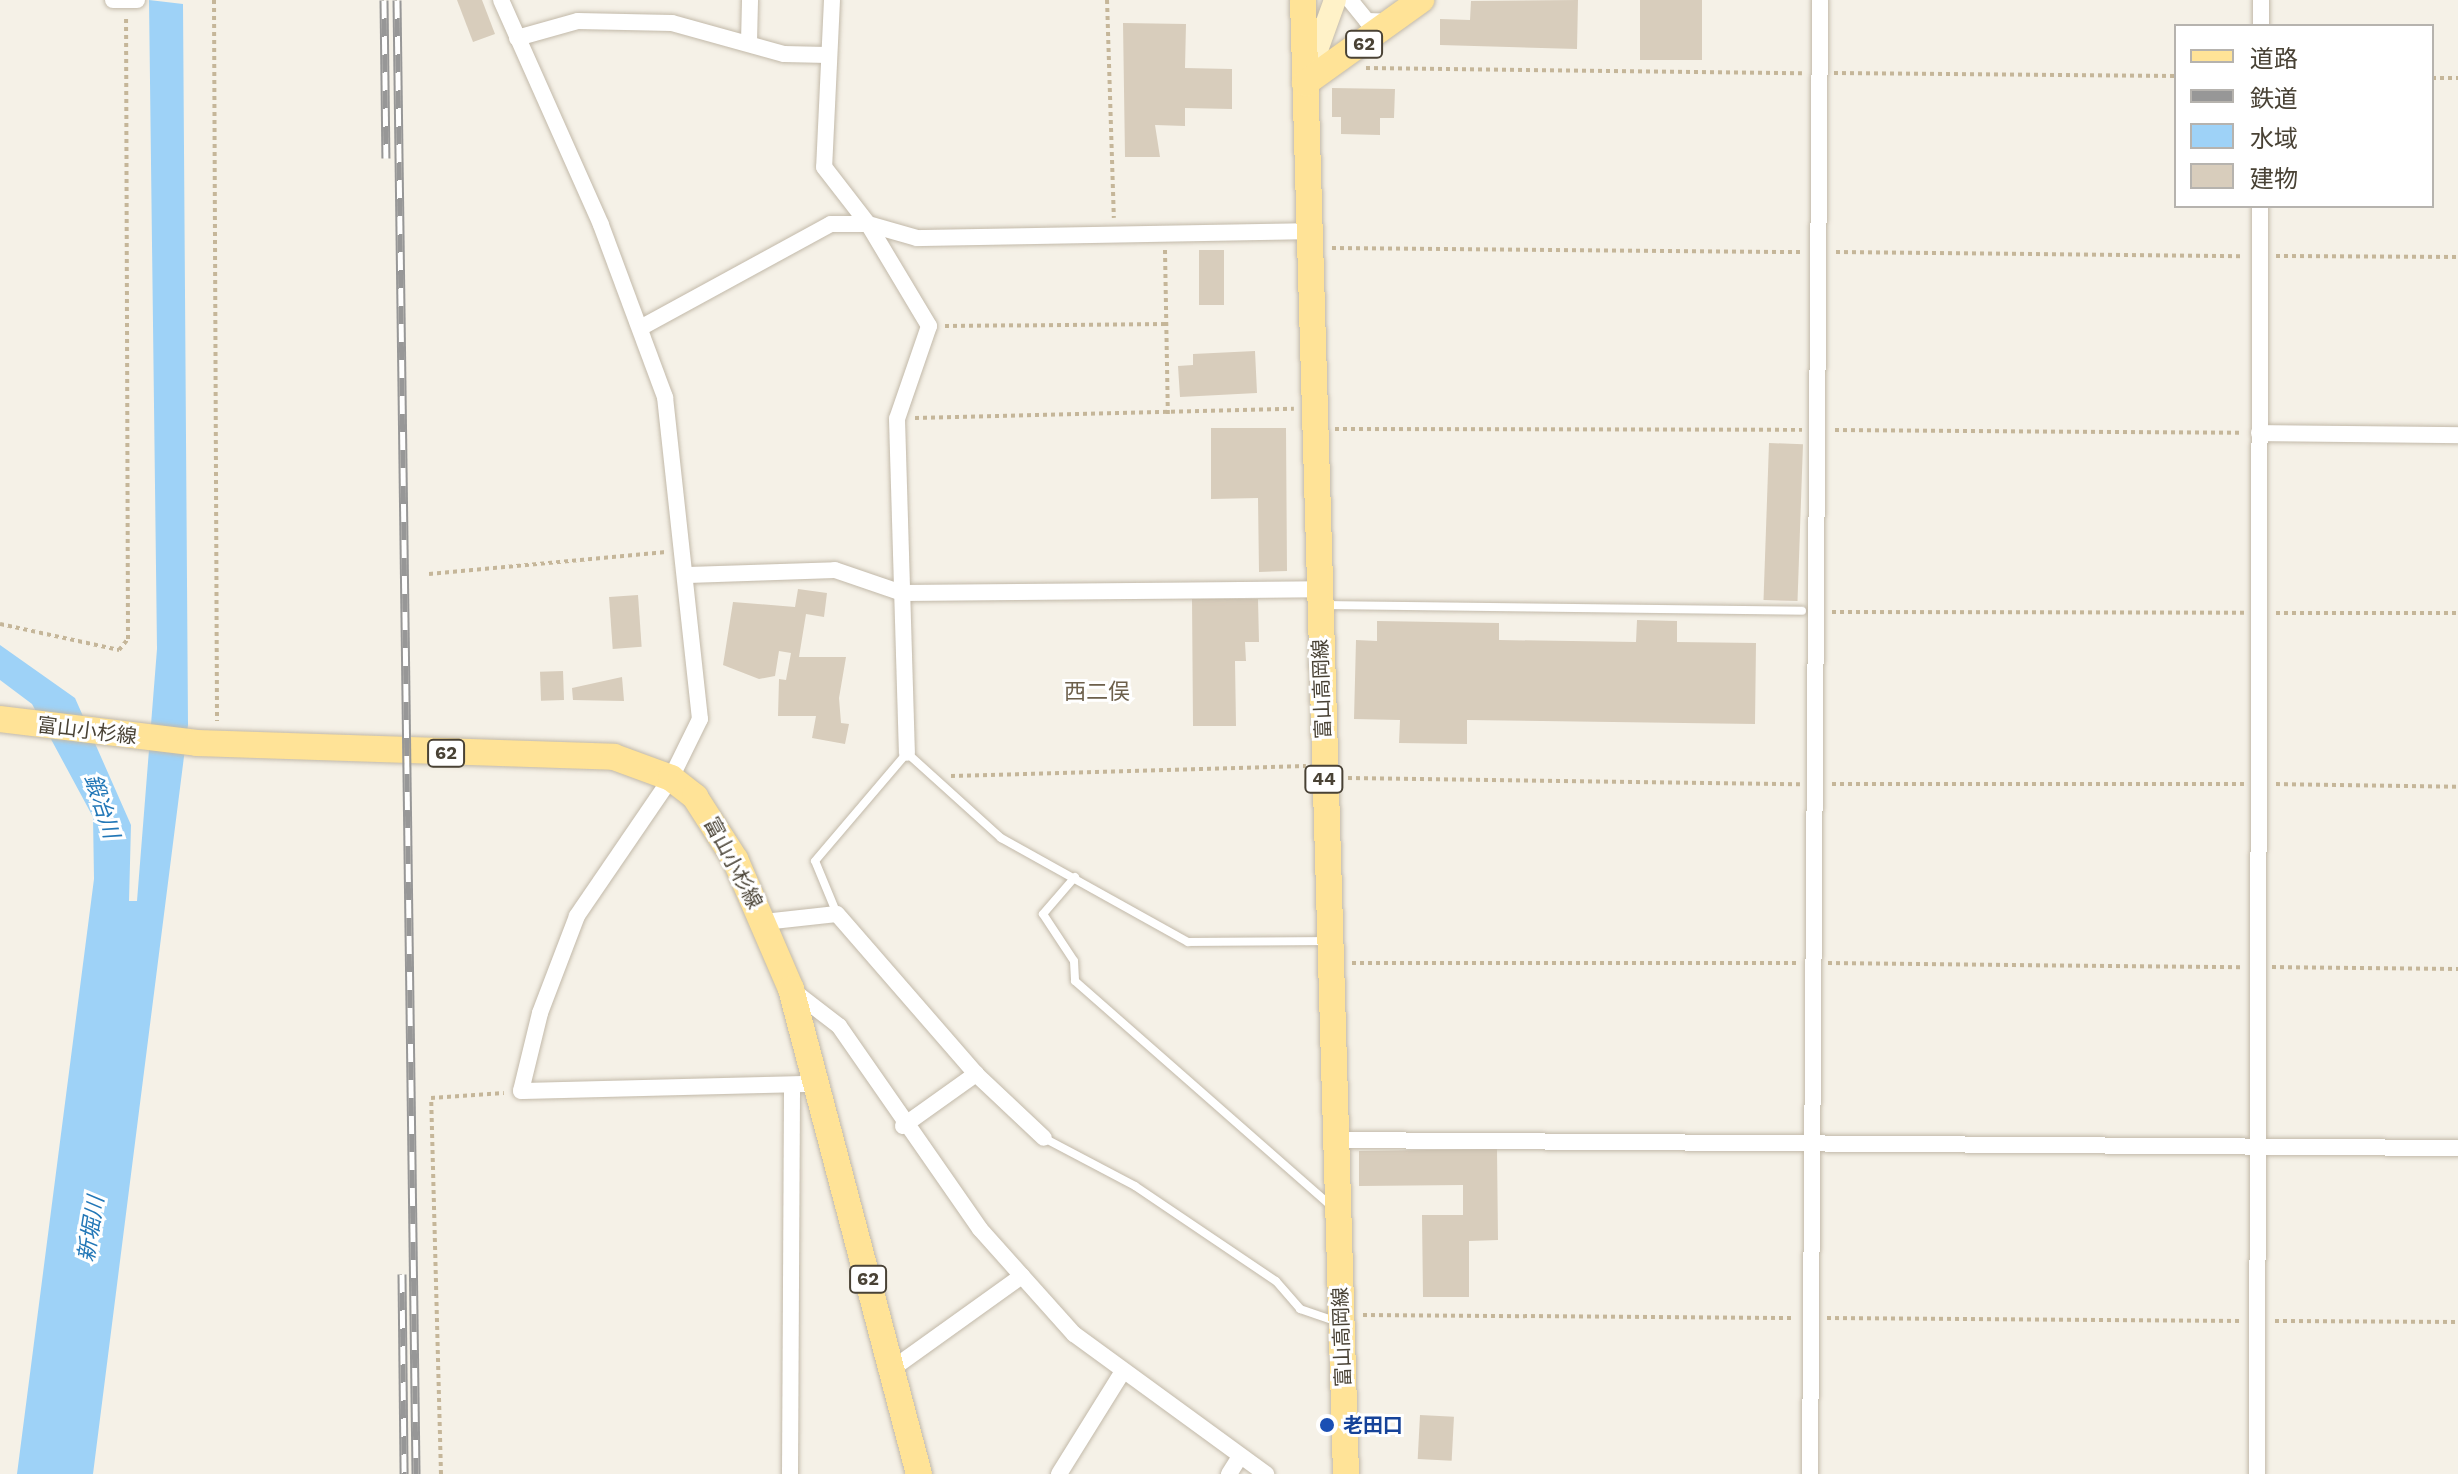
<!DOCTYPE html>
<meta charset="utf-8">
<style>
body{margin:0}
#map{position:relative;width:2458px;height:1474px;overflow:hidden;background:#f5f1e7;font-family:"Work Sans","Noto Sans JP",sans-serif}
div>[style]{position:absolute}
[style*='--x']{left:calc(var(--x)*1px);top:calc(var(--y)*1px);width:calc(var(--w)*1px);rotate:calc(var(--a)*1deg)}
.water>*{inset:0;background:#9ed2f7}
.building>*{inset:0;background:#d8cdbc;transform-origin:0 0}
.path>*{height:4px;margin-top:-2px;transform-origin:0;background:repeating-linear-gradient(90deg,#c5b699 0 4px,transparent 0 8px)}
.roads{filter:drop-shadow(0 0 2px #c2b9a9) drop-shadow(0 0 2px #c2b9a9)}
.lane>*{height:8px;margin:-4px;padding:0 4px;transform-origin:4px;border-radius:4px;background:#fff}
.street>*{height:16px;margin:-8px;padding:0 8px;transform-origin:8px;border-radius:8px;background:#fff}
.secondary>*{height:22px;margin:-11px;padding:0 11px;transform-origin:11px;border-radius:11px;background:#fff2c8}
.primary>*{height:26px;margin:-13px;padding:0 13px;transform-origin:13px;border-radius:13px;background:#ffe397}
.rail>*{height:9px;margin-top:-4.5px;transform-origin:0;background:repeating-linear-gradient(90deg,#fff 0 18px,#979797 0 36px);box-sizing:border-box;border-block:2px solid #979797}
.dots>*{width:22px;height:22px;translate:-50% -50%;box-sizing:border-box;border:4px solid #fff;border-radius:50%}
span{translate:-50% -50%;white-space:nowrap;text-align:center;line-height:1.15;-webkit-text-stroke:6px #fff;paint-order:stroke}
.shield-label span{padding:2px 6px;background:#fff;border:2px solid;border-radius:6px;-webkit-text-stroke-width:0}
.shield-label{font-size:18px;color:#494235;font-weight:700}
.street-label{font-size:20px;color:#494235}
.transit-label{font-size:20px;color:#164399;font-weight:700}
.left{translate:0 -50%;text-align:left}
.neighbourhood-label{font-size:22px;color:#6d604b}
.water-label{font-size:22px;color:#2277b7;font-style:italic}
.legend{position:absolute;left:2174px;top:24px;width:260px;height:184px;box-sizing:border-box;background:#fff;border:2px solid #b6b3ae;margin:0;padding:10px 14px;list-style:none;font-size:24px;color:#494235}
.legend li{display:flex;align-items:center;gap:16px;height:40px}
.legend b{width:40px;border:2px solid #b6b3ae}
</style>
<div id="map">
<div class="water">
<div style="clip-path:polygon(149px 0,183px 4px,188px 725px,93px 1474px,17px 1474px,94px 879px,93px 817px,32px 704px,0 680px,0 645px,75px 698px,131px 825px,129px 901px,137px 901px,157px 649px)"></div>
</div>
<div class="building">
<div style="clip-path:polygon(457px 0,482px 0,495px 34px,473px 42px)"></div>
<div style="clip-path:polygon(1578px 0,1577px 49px,1440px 45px,1440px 19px,1470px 20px,1471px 1px)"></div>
<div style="left:1640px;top:0;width:62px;height:60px"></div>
<div style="clip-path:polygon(1123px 23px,1186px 24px,1185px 68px,1232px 69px,1232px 109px,1185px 108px,1185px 126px,1155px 125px,1160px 157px,1125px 157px)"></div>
<div style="clip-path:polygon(1332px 88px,1395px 89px,1394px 118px,1380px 118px,1380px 135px,1341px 134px,1341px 117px,1332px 117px)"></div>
<div style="left:1199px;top:250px;width:25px;height:55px"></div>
<div style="clip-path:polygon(1255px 351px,1257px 393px,1180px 397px,1178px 366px,1193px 365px,1193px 354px)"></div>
<div style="clip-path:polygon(1211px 428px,1286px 428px,1287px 571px,1259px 572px,1258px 498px,1211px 499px)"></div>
<div style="left:1769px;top:443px;width:34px;height:157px;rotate:2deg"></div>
<div style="clip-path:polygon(798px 589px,827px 593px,824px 617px,806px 614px,799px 657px,846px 657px,839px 698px,841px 723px,849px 724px,845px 744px,812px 738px,816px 716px,778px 716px,779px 679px,786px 680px,791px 653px,779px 651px,775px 676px,759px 679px,723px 665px,733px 602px,795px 607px)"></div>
<div style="left:638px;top:595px;width:52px;height:29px;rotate:86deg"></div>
<div style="clip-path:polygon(1192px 599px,1258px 599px,1259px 642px,1245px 642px,1246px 661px,1235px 661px,1236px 726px,1193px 726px)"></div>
<div style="clip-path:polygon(1637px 620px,1677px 621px,1677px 642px,1756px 643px,1755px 724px,1467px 720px,1467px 744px,1399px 743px,1400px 720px,1354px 719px,1356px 640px,1377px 641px,1377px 621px,1499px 623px,1499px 640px,1636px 642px)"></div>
<div style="left:563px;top:671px;width:29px;height:23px;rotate:88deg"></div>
<div style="clip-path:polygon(622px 677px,624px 701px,573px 700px,572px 688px)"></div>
<div style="clip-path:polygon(1497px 1149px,1498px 1240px,1469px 1241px,1469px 1297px,1423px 1297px,1422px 1215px,1463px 1215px,1463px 1185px,1359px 1186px,1359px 1151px)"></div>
<div style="left:1420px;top:1415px;width:34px;height:44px;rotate:3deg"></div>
</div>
<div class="path">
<div style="--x:214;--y:0;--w:721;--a:89.76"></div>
<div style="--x:1107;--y:0;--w:218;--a:88.2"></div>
<div style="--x:1366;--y:68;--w:436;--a:0.7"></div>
<div style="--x:1834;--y:73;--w:342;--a:0.5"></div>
<div style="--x:2432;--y:78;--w:26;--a:0"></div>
<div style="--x:1332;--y:248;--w:471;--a:0.5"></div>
<div style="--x:1165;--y:250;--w:164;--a:89"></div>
<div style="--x:1836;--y:252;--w:407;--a:0.6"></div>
<div style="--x:2276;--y:256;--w:182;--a:0.3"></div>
<div style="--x:945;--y:326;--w:221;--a:-0.5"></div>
<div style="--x:915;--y:418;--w:379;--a:-1.4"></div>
<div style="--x:1335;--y:429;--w:467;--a:0.1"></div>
<div style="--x:1835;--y:430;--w:407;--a:0.4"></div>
<div style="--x:429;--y:574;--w:238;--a:-5.3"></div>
<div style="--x:1832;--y:612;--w:412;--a:0.1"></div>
<div style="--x:2276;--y:613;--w:182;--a:0"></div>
<div style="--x:0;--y:624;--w:122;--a:12.3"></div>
<div style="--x:119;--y:650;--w:14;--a:-51"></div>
<div style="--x:128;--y:639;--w:621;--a:-90.18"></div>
<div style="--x:951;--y:776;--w:355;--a:-1.6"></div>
<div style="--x:1348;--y:778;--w:452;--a:0.8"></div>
<div style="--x:1832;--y:784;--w:412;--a:0"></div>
<div style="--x:2276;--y:784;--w:182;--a:0.9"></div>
<div style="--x:1352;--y:963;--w:444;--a:0"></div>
<div style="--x:1828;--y:963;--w:416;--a:0.6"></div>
<div style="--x:2272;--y:967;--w:186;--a:0.6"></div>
<div style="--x:1363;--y:1315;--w:431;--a:0.4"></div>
<div style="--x:1827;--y:1318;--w:415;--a:0.4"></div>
<div style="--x:2275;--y:1321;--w:183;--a:0.3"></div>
<div style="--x:441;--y:1474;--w:376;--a:-91.5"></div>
<div style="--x:431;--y:1098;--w:73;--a:-3.9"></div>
</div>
<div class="roads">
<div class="lane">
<div style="--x:1326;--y:605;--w:476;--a:0.7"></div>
<div style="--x:1075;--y:877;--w:49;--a:130.9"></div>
<div style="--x:1043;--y:914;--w:56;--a:56.6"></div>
<div style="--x:1074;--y:961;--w:20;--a:87"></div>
<div style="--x:1075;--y:981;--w:341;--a:41.3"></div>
<div style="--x:837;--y:914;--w:57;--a:-112.5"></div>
<div style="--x:815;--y:861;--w:142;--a:-49.6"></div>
<div style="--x:907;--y:753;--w:127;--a:42.1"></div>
<div style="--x:1001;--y:838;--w:214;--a:29.1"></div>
<div style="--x:1188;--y:942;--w:140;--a:-0.4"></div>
<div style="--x:1044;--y:1138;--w:103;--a:27.8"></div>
<div style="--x:1135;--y:1186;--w:170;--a:34"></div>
<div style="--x:1276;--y:1281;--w:37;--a:49"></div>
<div style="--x:1300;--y:1309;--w:40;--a:18.9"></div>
</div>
<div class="street">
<div style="--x:113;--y:0;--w:24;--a:0"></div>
<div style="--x:501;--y:0;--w:246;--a:66"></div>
<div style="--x:601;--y:225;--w:184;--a:69.6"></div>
<div style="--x:665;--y:397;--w:324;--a:83.8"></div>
<div style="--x:700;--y:719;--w:66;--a:116.2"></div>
<div style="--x:671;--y:778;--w:167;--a:124.3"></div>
<div style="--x:577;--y:916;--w:104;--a:110.9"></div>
<div style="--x:540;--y:1013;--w:80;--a:103.7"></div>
<div style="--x:521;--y:1091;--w:295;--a:-1.4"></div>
<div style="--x:832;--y:0;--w:167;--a:92.7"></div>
<div style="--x:824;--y:167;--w:72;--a:52.3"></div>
<div style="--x:868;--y:224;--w:119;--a:59.1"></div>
<div style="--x:929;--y:326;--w:98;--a:109"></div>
<div style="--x:897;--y:419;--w:334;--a:88.3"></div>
<div style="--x:1350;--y:0;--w:27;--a:51"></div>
<div style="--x:1367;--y:21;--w:24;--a:2"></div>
<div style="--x:2261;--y:26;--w:26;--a:-90"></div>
<div style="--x:517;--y:38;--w:63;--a:-15.6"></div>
<div style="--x:578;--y:21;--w:94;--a:1.2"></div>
<div style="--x:672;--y:23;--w:116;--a:15.5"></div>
<div style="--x:784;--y:54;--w:43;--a:1.3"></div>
<div style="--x:749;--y:42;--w:42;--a:-88.6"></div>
<div style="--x:642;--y:327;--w:215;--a:-28.6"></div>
<div style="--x:831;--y:224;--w:37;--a:0"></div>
<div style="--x:868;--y:224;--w:51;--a:15.9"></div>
<div style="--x:917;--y:238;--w:392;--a:-1"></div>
<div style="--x:2259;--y:433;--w:199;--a:0.6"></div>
<div style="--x:688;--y:575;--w:147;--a:-1.9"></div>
<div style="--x:835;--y:570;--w:71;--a:18.9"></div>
<div style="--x:902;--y:593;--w:417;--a:-0.5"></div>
<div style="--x:764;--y:922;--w:73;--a:-6.3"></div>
<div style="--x:837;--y:914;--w:212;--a:49"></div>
<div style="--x:976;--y:1074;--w:93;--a:43.3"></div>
<div style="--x:791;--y:989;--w:61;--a:37.6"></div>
<div style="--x:839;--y:1026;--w:247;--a:55.2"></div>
<div style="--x:980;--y:1229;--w:141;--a:48.2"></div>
<div style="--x:1074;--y:1334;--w:238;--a:36.1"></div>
<div style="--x:903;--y:1126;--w:90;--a:-35.5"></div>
<div style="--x:1335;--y:1140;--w:1123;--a:0.41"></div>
<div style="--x:892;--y:1369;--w:160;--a:-35.6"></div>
<div style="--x:790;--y:1474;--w:387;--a:-89.7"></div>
<div style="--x:1059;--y:1474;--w:121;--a:-58.1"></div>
<div style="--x:1229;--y:1474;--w:19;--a:-58"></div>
<div style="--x:1810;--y:1474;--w:1474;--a:-89.61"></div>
<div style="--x:2257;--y:1474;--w:1268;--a:-89.86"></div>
</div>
<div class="secondary">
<div style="--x:1308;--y:75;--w:80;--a:-70.2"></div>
</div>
<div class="primary">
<div style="--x:1303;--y:0;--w:1475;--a:88.33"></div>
<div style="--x:1305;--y:83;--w:143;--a:-35.6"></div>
<div style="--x:0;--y:719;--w:198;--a:6.9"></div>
<div style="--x:197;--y:743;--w:417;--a:1.9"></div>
<div style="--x:614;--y:757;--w:61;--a:20.2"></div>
<div style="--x:671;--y:778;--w:31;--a:38"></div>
<div style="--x:695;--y:797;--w:74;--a:57.2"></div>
<div style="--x:735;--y:859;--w:142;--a:66.7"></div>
<div style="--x:791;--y:989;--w:502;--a:75.22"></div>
</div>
</div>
<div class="rail">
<div style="--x:384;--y:0;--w:158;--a:89.3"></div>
<div style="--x:397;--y:0;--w:1474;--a:89.26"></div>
<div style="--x:402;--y:1274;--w:200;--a:89.4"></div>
</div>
<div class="dots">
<div style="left:1327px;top:1425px;background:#1a4fb4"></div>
</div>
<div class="shield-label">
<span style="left:1364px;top:44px">62</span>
<span style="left:446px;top:753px">62</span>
<span style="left:1324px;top:779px">44</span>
<span style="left:868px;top:1279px">62</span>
</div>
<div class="street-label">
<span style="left:1322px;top:689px;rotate:-92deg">富山高岡線</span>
<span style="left:87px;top:731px;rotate:7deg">富山小杉線</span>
<span style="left:733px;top:863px;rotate:62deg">富山小杉線</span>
<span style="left:1342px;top:1337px;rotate:-92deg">富山高岡線</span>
</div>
<div class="transit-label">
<span class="left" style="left:1343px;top:1425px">老田口</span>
</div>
<div class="neighbourhood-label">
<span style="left:1097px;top:692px">西二俣</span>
</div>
<div class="water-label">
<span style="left:102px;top:806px;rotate:72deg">鍛冶川</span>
<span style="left:91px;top:1229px;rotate:-81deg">新堀川</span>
</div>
<ul class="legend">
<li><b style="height:10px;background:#ffe397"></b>道路</li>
<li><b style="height:10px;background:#979797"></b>鉄道</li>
<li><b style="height:22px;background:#9ed2f7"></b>水域</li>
<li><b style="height:22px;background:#d8cdbc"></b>建物</li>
</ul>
</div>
